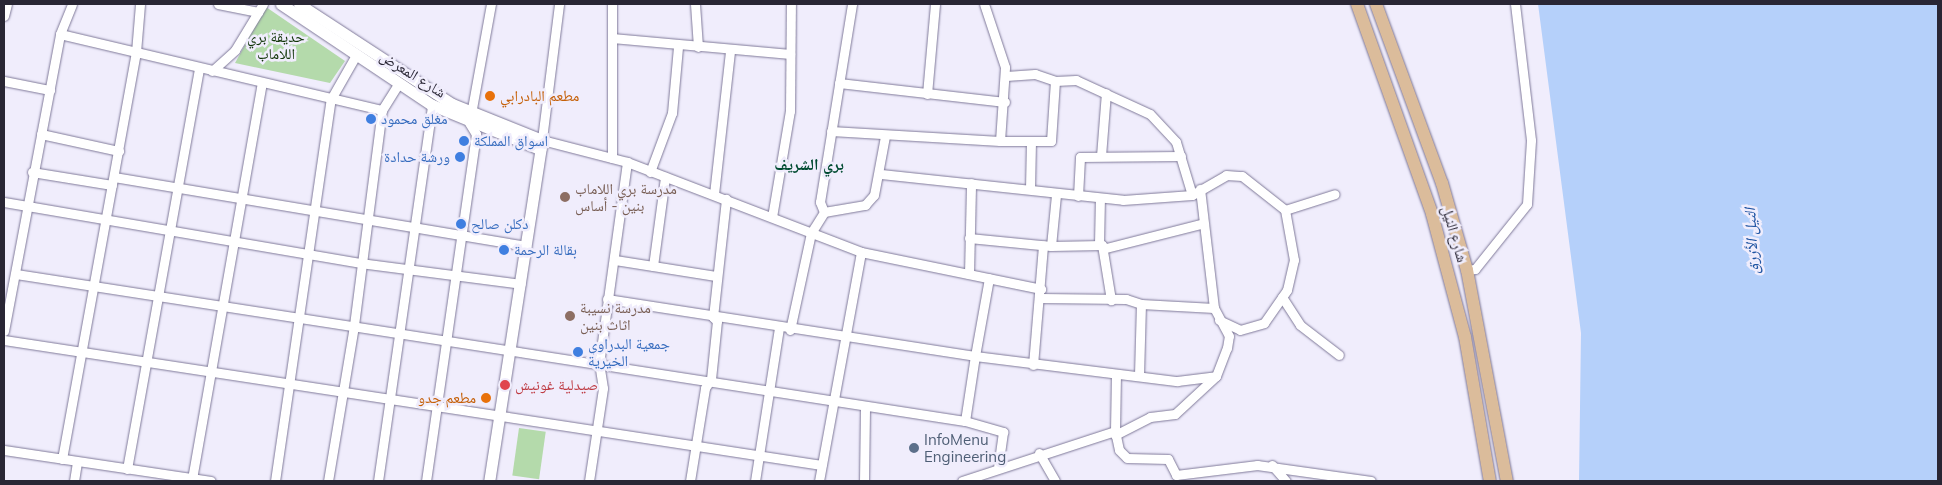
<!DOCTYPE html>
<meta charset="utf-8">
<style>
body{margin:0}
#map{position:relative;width:1942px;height:485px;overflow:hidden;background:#f0edfc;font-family:Mulish,"Noto Naskh Arabic",sans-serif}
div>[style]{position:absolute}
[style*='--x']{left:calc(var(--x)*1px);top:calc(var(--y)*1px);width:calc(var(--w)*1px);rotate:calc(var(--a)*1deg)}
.green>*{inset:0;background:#b4daab;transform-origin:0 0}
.water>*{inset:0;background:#b5d0fa}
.roads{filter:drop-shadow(0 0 1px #7f7999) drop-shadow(0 0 1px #7f7999)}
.street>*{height:9px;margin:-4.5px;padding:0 4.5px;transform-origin:4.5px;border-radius:4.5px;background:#fff}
.secondary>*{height:11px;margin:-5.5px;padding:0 5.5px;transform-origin:5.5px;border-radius:5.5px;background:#fff}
.primary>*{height:12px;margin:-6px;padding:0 6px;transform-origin:6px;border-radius:6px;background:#dbbc9b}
.dots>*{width:14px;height:14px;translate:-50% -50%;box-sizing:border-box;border:2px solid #f0edfc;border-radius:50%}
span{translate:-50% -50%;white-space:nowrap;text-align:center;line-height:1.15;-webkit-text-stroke:5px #f0edfc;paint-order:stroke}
.park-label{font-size:15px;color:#0f3406}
.street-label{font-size:15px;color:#292634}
.food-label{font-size:15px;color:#c56008}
.left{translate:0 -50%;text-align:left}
.right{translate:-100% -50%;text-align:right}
.shop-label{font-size:15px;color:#366cbe}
.education-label{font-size:15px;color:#785e54}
.health-label{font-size:15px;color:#be3a42}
.service-label{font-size:15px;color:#4e5e75}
.neighbourhood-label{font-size:16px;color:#004b31;font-weight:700}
.water-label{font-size:16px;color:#2055a3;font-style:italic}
.frame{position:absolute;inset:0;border:5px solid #292634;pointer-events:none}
</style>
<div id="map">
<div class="green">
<div style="clip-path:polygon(266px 7px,345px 61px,330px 83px,235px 63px)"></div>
<div style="left:519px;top:428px;width:27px;height:48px;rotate:8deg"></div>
</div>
<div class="water">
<div style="clip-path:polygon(1538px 4px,1938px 4px,1938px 481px,1579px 481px,1581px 333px)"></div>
</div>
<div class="roads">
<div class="street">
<div style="--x:218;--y:4;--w:41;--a:11.3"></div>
<div style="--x:695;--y:4;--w:43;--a:86"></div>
<div style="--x:4;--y:16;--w:12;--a:-76"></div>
<div style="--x:60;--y:34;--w:331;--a:13.3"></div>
<div style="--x:612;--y:38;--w:179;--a:5.1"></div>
<div style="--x:212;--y:71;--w:31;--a:-42"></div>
<div style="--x:235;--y:50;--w:54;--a:-58.7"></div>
<div style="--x:1006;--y:76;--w:29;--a:-4"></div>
<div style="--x:1035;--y:74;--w:21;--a:19"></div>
<div style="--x:1055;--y:81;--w:21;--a:-3"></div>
<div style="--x:1076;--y:80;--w:81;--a:24.7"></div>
<div style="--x:1150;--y:114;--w:38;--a:47"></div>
<div style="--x:1176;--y:142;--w:55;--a:73.2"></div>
<div style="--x:4;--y:81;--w:47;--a:11.1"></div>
<div style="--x:839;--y:83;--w:167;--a:6.5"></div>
<div style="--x:927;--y:94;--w:90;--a:-84.9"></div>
<div style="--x:471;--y:114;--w:112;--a:-79.7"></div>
<div style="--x:831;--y:131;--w:169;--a:3.4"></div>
<div style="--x:1000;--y:141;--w:74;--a:-86.1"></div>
<div style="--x:1005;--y:67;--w:66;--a:-108.4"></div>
<div style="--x:41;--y:134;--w:80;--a:12.3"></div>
<div style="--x:542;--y:139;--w:136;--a:-82.8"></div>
<div style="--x:542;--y:140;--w:88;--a:14.5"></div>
<div style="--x:627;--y:162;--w:251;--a:21"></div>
<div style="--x:861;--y:252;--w:184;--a:11.6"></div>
<div style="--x:1000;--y:141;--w:51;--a:0"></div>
<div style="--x:1051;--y:141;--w:60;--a:-86.2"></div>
<div style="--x:1101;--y:156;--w:63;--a:-85.5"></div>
<div style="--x:612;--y:158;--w:154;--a:-90"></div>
<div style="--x:32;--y:172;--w:81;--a:9.2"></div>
<div style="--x:650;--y:172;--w:63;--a:-69.6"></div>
<div style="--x:672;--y:113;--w:66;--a:-84.8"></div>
<div style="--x:881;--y:174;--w:243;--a:6.1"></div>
<div style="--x:1123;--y:200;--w:69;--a:-4.1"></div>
<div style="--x:1192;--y:195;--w:39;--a:-30"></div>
<div style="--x:1226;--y:175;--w:16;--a:4"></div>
<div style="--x:1242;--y:176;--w:55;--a:38.3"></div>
<div style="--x:1285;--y:210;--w:52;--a:-17.7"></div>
<div style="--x:114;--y:177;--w:418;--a:9.5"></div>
<div style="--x:1030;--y:189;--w:48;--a:-88.8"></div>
<div style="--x:714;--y:194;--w:143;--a:-83.6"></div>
<div style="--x:1078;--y:196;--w:39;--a:-87"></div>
<div style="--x:1080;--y:157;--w:101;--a:-0.6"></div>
<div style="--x:4;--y:202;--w:361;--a:9.7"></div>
<div style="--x:360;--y:263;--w:162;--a:7.4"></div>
<div style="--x:824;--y:212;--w:42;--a:-9.7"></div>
<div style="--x:865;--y:205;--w:13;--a:-48"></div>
<div style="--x:874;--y:195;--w:60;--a:-79.4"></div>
<div style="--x:772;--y:217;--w:108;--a:-80.4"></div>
<div style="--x:790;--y:111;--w:107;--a:-89.5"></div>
<div style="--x:969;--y:238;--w:82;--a:5.6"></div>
<div style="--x:1051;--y:246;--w:51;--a:-1.1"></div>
<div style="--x:1102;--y:245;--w:56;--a:80.7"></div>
<div style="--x:1099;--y:244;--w:46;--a:-88.8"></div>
<div style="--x:1051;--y:246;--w:51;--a:-84.4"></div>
<div style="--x:1106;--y:248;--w:98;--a:-14.2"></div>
<div style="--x:615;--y:260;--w:102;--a:9"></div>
<div style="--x:653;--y:266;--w:90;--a:-82.3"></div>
<div style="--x:1467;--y:270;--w:8;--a:-7"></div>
<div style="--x:1475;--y:269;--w:83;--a:-51.3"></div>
<div style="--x:1527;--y:204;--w:64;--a:-86.4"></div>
<div style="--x:1531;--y:140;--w:137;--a:-96.7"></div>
<div style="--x:16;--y:274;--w:960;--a:8.81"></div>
<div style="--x:965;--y:421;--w:66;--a:-81.3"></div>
<div style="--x:975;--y:356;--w:204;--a:7.1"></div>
<div style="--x:1177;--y:381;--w:39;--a:-7"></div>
<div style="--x:969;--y:274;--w:91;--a:-88.7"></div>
<div style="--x:1282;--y:297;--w:33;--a:57"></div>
<div style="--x:1300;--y:325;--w:49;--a:37.6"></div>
<div style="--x:1040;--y:298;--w:86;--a:0.7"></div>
<div style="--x:1126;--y:299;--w:16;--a:18"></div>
<div style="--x:1141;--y:304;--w:73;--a:3.1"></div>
<div style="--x:607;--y:299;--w:372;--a:8.8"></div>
<div style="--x:975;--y:356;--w:79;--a:-79.8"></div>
<div style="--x:1219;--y:320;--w:23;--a:25"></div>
<div style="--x:1240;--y:330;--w:25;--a:-16"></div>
<div style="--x:1264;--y:323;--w:40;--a:-55.1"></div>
<div style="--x:1287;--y:290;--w:31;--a:-77"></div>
<div style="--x:1294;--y:260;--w:51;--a:-100.2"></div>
<div style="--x:790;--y:330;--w:99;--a:-77.8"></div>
<div style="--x:811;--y:233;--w:25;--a:-58"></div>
<div style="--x:824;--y:212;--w:11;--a:-112"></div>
<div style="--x:820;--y:202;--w:201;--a:-80.8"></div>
<div style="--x:4;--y:331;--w:302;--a:-79.3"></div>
<div style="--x:60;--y:34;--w:32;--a:-68"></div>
<div style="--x:4;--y:340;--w:827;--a:8.69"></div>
<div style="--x:1033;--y:365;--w:120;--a:-85.2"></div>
<div style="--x:1139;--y:375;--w:71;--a:-88.4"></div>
<div style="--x:965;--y:421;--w:40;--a:16"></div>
<div style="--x:1003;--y:432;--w:34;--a:98"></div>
<div style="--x:1115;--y:431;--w:56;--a:-89"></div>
<div style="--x:1115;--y:435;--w:39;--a:-27"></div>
<div style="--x:1150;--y:417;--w:25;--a:-7"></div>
<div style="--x:1175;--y:414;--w:56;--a:-42.8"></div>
<div style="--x:1216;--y:376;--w:30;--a:-69"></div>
<div style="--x:1227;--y:348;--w:12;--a:-81"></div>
<div style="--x:1229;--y:336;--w:32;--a:-118"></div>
<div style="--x:1214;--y:308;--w:120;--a:-96.7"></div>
<div style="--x:4;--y:450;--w:209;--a:8.5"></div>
<div style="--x:1039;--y:453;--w:32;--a:60"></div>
<div style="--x:62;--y:459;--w:414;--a:-79.7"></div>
<div style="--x:136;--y:52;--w:48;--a:-85.2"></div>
<div style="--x:1272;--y:465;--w:21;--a:49"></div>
<div style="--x:127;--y:469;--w:406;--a:-79.8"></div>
<div style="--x:192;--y:479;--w:403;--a:-80"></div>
<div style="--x:74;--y:481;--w:19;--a:-81"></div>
<div style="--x:275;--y:481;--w:386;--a:-81.7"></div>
<div style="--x:331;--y:99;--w:51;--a:-60.4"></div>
<div style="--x:328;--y:481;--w:158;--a:-80.5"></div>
<div style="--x:354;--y:325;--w:217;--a:-82.6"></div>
<div style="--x:382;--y:110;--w:32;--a:-58"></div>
<div style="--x:378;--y:481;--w:380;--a:-81.8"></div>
<div style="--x:426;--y:481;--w:351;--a:-81.8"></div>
<div style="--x:476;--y:134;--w:13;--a:-122"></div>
<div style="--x:589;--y:481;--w:94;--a:-81.4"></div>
<div style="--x:603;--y:388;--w:24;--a:-99"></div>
<div style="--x:599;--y:364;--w:204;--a:-82.1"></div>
<div style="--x:690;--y:481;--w:94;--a:-80.8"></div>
<div style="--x:705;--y:388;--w:11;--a:-56"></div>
<div style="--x:711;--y:379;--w:58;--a:-84.1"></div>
<div style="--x:717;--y:321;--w:6;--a:-135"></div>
<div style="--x:713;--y:317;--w:119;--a:-83.7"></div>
<div style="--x:755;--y:481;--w:155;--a:-81.1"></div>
<div style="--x:819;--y:481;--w:233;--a:-79.6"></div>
<div style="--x:864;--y:481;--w:74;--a:-89.2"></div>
<div style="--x:962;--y:481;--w:161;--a:-18.1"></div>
<div style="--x:1115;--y:431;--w:19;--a:78"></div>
<div style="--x:1119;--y:450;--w:11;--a:45"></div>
<div style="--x:1127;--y:458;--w:41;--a:1.4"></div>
<div style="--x:1168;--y:459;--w:18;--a:63"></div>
<div style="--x:1176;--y:475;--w:82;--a:-7"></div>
<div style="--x:1257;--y:465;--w:115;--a:8"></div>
</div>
<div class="secondary">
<div style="--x:281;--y:4;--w:182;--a:33.8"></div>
<div style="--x:432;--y:105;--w:117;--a:22.2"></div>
<div style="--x:299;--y:4;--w:183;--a:33.2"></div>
<div style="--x:452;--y:104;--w:97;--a:21.8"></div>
<div style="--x:542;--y:140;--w:345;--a:98.8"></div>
</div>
<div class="primary">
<div style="--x:1357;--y:4;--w:223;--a:70.3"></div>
<div style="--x:1432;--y:214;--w:127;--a:75"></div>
<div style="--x:1465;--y:337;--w:146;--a:80.2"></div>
<div style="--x:1376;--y:4;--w:191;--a:69.8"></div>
<div style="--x:1442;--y:183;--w:91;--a:74"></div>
<div style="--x:1467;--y:270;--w:215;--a:79.3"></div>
</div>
</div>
<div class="dots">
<div style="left:490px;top:96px;background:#e8710a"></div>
<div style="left:371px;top:119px;background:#3f7fe0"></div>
<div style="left:464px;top:141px;background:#3f7fe0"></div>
<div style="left:460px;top:157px;background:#3f7fe0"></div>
<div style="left:565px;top:197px;background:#8d6e63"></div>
<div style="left:461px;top:224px;background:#3f7fe0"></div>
<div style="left:504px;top:250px;background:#3f7fe0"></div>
<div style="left:570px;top:316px;background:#8d6e63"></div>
<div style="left:578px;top:352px;background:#3f7fe0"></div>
<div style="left:505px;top:385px;background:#e0444e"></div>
<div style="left:486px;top:398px;background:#e8710a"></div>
<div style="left:914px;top:448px;background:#5c6f8a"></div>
</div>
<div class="park-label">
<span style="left:276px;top:45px">حديقة بري<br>اللاماب</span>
</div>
<div class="street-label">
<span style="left:413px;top:74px;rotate:32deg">شارع المعرض</span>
<span style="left:1455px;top:234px;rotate:74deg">شارع النيل</span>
</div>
<div class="food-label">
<span class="left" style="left:500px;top:96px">مطعم البادرابي</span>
<span class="right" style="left:476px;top:398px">مطعم جدو</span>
</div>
<div class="shop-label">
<span class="left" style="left:381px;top:119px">مغلق محمود</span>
<span class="left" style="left:474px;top:141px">اسواق المملكة</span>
<span class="right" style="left:450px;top:157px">ورشة حدادة</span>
<span class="left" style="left:471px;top:224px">دكلن صالح</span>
<span class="left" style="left:514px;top:250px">بقالة الرحمة</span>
<span class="left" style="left:588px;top:352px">جمعية البدراوي<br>الخيرية</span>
</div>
<div class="education-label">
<span class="left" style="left:575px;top:197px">مدرسة بري اللاماب<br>بنين - أساس</span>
<span class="left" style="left:580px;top:316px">مدرسة نسيبة<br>اثاث بنين</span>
</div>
<div class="health-label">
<span class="left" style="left:515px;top:385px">صيدلية غونيش</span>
</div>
<div class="service-label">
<span class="left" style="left:924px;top:448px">InfoMenu<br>Engineering</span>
</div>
<div class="neighbourhood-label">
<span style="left:809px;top:164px">بري الشريف</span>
</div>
<div class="water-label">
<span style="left:1751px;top:241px;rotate:-93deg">النيل الأزرق</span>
</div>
<div class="frame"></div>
</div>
